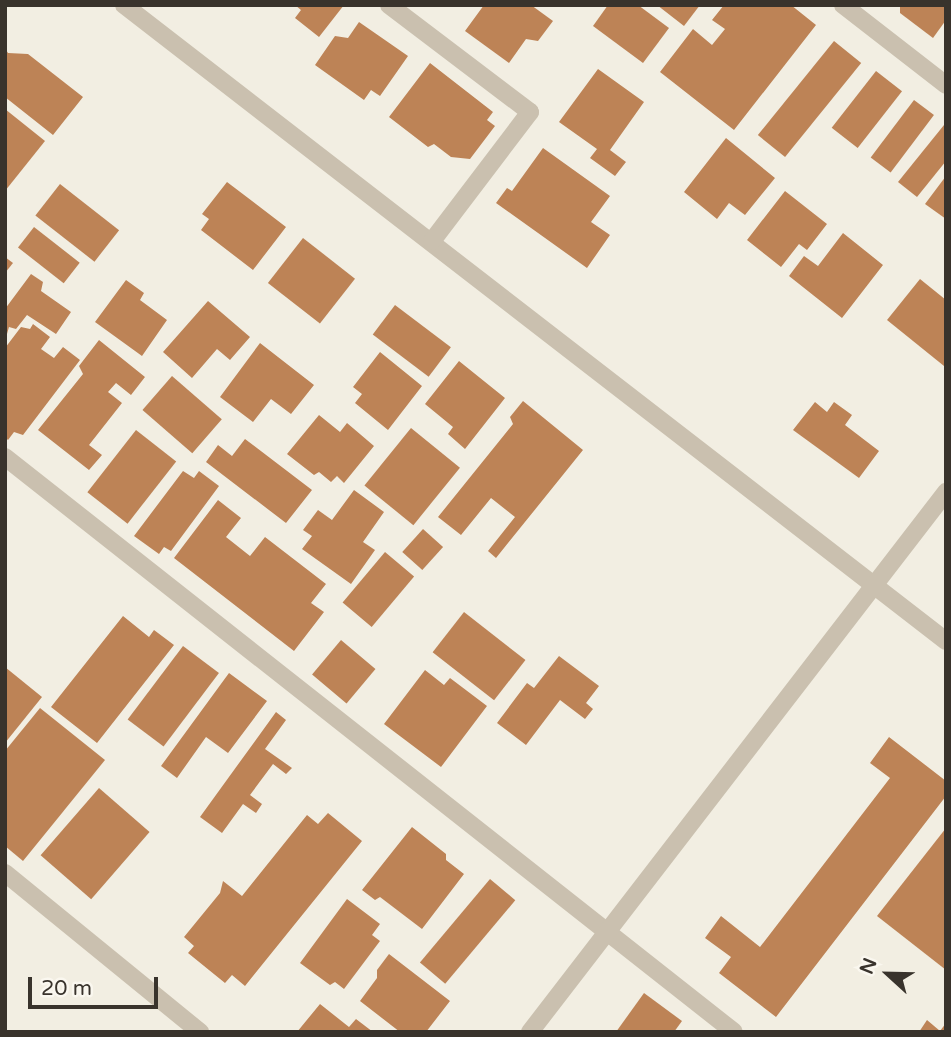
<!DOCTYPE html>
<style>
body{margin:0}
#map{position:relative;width:951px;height:1037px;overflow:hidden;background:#f2eee2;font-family:"Varela Round",sans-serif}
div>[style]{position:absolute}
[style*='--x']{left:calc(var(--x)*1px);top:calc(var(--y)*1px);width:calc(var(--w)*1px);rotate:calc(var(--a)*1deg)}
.building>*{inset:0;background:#bd8356;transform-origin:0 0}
.minor>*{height:18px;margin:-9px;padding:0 9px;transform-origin:9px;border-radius:9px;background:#cac0af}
span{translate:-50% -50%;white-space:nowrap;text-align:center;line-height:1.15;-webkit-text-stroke:5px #faf7ef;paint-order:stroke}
.frame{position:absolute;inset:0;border:7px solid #39332c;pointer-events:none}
.north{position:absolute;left:853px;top:939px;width:70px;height:70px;-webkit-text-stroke:5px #faf7ef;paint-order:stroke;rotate:292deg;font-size:19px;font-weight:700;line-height:28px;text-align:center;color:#39332c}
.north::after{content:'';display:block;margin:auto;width:24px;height:32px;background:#39332c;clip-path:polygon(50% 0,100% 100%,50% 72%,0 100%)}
.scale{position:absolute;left:28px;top:977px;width:130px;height:32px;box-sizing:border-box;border:4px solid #39332c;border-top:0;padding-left:9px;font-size:21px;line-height:24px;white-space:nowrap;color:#39332c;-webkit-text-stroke:5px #faf7ef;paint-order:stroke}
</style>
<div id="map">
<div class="building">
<div style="clip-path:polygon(295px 5px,344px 5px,319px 37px,295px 18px,301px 10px)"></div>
<div style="clip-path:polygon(484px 5px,531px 5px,553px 21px,538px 41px,526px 39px,509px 63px,465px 31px)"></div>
<div style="clip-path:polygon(608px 5px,638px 5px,669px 28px,643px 63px,593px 26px)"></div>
<div style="clip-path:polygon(657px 5px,700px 5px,684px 26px)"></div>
<div style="clip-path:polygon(724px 5px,791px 5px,816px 25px,734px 130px,660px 72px,693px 29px,712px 45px,725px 29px,712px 20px)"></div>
<div style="clip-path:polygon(900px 5px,946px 5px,946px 20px,933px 38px,900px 13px)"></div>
<div style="clip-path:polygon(359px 22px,408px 56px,380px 96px,371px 90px,364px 100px,315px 65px,335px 36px,348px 38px)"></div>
<div style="left:834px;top:41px;width:35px;height:121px;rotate:39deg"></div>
<div style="clip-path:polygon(5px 48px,8px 53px,28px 54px,83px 97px,53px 135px,5px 97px)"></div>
<div style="clip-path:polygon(430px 63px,493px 112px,487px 120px,495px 126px,470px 159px,451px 157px,434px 144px,428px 147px,389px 117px)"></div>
<div style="clip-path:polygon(598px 69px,644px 102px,610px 150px,626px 162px,615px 176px,590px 158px,597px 149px,559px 122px)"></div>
<div style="left:876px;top:71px;width:33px;height:72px;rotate:38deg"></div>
<div style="left:914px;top:100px;width:25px;height:72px;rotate:37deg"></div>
<div style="clip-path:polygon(5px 109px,45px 141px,5px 191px)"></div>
<div style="clip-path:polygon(944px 125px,946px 161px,917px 197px,898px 182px)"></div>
<div style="clip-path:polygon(726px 138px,775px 178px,745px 215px,729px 203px,717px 219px,684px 192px)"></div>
<div style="clip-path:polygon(543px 148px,610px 196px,591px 222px,610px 235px,587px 268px,496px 203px,507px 188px,512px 191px)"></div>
<div style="clip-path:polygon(946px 176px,946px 219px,925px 204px)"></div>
<div style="clip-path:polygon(227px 182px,286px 227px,253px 270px,201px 230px,209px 219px,202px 214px)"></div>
<div style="left:60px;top:184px;width:75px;height:40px;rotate:38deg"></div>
<div style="clip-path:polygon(785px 191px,827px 224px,807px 250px,799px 244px,781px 267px,747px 240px)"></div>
<div style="left:34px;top:227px;width:58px;height:26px;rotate:38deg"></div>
<div style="clip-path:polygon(843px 233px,883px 265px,842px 318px,789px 276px,804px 256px,818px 266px)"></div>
<div style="left:303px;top:238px;width:66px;height:57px;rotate:38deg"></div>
<div style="clip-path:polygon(5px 257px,13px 263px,5px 273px)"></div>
<div style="clip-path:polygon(31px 274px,43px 282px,41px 291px,71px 312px,56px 334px,27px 315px,16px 329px,9px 327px,7px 334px,5px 333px,5px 309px)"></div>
<div style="clip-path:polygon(920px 279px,946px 300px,944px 366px,887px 320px)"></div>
<div style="clip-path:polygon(126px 280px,144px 293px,140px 300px,167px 320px,142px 356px,95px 322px)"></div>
<div style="clip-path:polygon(208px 301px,250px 337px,230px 360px,217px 349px,192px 378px,163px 352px)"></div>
<div style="left:395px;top:305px;width:70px;height:37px;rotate:37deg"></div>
<div style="clip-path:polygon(33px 324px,50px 337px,41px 349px,54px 358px,63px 347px,80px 360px,23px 435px,14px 432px,8px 440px,5px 437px,5px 348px,21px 327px,30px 329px)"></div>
<div style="clip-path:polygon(99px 340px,145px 377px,131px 395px,116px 383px,108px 392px,122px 403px,89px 445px,102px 455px,89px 470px,38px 430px,83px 374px,79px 366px)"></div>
<div style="clip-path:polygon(260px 343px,314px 385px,291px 414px,271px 399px,253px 422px,220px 397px)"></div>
<div style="clip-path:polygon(380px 352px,422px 386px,388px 430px,355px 403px,362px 394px,353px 387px)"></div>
<div style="clip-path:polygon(459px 361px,505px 398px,465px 449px,448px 434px,453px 427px,425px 404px)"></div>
<div style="left:172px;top:376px;width:66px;height:45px;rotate:41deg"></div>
<div style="clip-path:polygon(523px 401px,583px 450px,496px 558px,488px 551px,515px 517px,491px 498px,461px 535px,438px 517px,513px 424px,510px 417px)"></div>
<div style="clip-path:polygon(815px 402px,827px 412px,834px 402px,852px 415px,845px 425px,879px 451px,859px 478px,793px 430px)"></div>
<div style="clip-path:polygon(319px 415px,340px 432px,347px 423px,374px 446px,344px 483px,337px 476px,331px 482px,319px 472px,314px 475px,287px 454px)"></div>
<div style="left:411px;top:428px;width:63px;height:74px;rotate:39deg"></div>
<div style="left:136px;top:430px;width:51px;height:79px;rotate:38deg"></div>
<div style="clip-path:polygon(245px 439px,312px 490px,286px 523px,206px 462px,218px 445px,232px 456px)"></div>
<div style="clip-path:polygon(183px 471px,194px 478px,199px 471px,219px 486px,171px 551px,164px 547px,159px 554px,134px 536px)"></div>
<div style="clip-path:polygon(354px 490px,384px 512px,363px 542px,375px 550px,351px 584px,302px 549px,312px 536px,303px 530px,318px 510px,332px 520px)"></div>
<div style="clip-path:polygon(218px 500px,241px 518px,226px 537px,250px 556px,265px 537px,326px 584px,311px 603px,324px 612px,294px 651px,174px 558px)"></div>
<div style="left:423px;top:529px;width:27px;height:31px;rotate:42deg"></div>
<div style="left:385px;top:552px;width:38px;height:66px;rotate:40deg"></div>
<div style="left:464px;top:612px;width:78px;height:51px;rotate:38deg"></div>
<div style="clip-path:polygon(123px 616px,149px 637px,154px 630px,174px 645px,97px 743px,51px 707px)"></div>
<div style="left:341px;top:640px;width:45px;height:45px;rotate:40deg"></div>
<div style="left:183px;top:646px;width:45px;height:92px;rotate:37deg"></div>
<div style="clip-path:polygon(559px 656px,599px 686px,586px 703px,593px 709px,585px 719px,560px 700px,526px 745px,497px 723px,527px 683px,534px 688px)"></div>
<div style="clip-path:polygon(5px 667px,42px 697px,5px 743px)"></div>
<div style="clip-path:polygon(425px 670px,444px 685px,450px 678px,487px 706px,441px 767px,384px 724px)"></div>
<div style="clip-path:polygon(229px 673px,267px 701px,228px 753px,206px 737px,177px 778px,161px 766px)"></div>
<div style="clip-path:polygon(40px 708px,105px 760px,23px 861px,5px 846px,5px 751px)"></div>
<div style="clip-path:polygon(276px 712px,286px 720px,265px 749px,292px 768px,286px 774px,273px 764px,250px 795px,262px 804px,256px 813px,243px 804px,222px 833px,200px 817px)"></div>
<div style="clip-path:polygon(889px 737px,946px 781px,946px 796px,776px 1017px,719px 973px,731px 957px,705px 938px,721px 916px,760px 947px,890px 778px,870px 763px)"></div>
<div style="left:99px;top:788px;width:67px;height:89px;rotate:41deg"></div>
<div style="clip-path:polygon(328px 813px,362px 841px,245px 986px,232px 975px,225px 983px,188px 953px,194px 946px,184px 937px,220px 893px,223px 881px,242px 896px,307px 815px,318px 824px)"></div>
<div style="clip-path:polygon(412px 827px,446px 854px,446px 860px,464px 874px,422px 929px,380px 897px,375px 900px,362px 890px)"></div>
<div style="clip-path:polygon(946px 828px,946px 970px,877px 916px)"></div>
<div style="left:490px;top:879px;width:33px;height:109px;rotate:40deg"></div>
<div style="clip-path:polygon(347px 899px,380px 924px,372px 935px,380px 941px,344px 989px,335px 982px,330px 985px,300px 963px)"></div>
<div style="clip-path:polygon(389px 954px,450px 1001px,426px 1032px,400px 1032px,360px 1001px,377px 978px,377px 970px)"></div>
<div style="clip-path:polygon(644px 993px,682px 1021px,674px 1032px,616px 1032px)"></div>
<div style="clip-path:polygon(320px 1004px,349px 1027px,356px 1019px,373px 1032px,297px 1032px)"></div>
<div style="clip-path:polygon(927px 1020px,940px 1031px,946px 1023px,946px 1032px,919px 1032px)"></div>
</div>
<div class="minor">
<div style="--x:124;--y:5;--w:1039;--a:37.73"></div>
<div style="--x:389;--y:5;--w:177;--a:37.2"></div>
<div style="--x:530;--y:112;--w:162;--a:127.2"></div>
<div style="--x:843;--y:5;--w:130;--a:37.8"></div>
<div style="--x:5;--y:457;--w:928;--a:38.26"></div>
<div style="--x:5;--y:873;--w:252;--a:39.2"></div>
<div style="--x:530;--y:1032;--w:682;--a:-52.39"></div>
</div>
<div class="frame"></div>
<div class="north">N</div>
<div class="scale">20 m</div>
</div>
